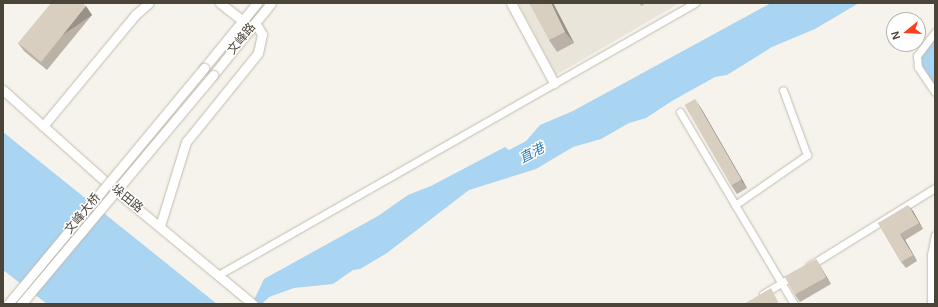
<!DOCTYPE html>
<meta charset="utf-8">
<style>
body{margin:0}
#map{position:relative;width:938px;height:307px;overflow:hidden;background:#f6f3ec;font-family:Arial,"Noto Sans SC",sans-serif}
div>[style]{position:absolute}
[style*='--x']{left:calc(var(--x)*1px);top:calc(var(--y)*1px);width:calc(var(--w)*1px);rotate:calc(var(--a)*1deg)}
.residential>*{inset:0;background:#eae5da}
.water>*{inset:0;background:#a9d4f2}
.roads{filter:drop-shadow(0 0 1px #c2bbae) drop-shadow(0 0 1px #c2bbae)}
.minor>*{height:7px;margin:-3.5px;padding:0 3.5px;transform-origin:3.5px;border-radius:3.5px;background:#fff}
.tertiary>*{height:9px;margin:-4.5px;padding:0 4.5px;transform-origin:4.5px;border-radius:4.5px;background:#fff}
.bridges{filter:drop-shadow(0 0 1px #c2bbae) drop-shadow(0 0 1px #c2bbae)}
.tertiary-bridge>*{height:9px;margin:-4.5px;padding:0 4.5px;transform-origin:4.5px;border-radius:4.5px;background:#fff}
.wall>*{inset:0;background:#bab2a6}
.shaded-wall>*{inset:0;background:#979187;transform-origin:0 0}
.building>*{inset:0;background:#d8cfc1;transform-origin:0 0}
span{translate:-50% -50%;white-space:nowrap;text-align:center;line-height:1.15;-webkit-text-stroke:3px #fff;paint-order:stroke}
.street-label{font-size:12px;color:#4b4439}
.water-label{font-size:13px;color:#2e7ab2;font-style:italic}
.frame{position:absolute;inset:0;border:4px solid #4b4439;pointer-events:none}
.north{position:absolute;left:886px;top:12px;width:40px;height:40px;box-sizing:border-box;background:#fff;border:1px solid #b7b4b0;border-radius:50%;rotate:252deg;font-size:11px;font-weight:700;line-height:16px;text-align:center;color:#4b4439}
.north::after{content:'';display:block;margin:auto;width:14px;height:18px;background:#fc3f1d;clip-path:polygon(50% 0,100% 100%,50% 72%,0 100%)}
</style>
<div id="map">
<div class="residential">
<div style="clip-path:polygon(518px 3px,680px 3px,556px 75px)"></div>
</div>
<div class="water">
<div style="clip-path:polygon(771px 3px,859px 3px,815px 29px,772px 47px,727px 75px,715px 77px,672px 101px,646px 118px,629px 123px,601px 139px,573px 147px,536px 169px,469px 190px,387px 253px,360px 269px,353px 270px,333px 284px,294px 288px,269px 297px,262px 304px,252px 304px,264px 279px,378px 216px,408px 195px,431px 186px,505px 147px,509px 150px,526px 141px,540px 125px,573px 111px)"></div>
<div style="clip-path:polygon(935px 32px,935px 92px,918px 67px,919px 51px)"></div>
<div style="clip-path:polygon(3px 132px,217px 304px,47px 304px,3px 270px)"></div>
</div>
<div class="roads">
<div class="minor">
<div style="--x:935;--y:32;--w:30;--a:127"></div>
<div style="--x:917;--y:56;--w:11;--a:85"></div>
<div style="--x:918;--y:67;--w:30;--a:56"></div>
<div style="--x:680;--y:112;--w:223;--a:59.3"></div>
<div style="--x:735;--y:205;--w:88;--a:-34.8"></div>
<div style="--x:807;--y:155;--w:69;--a:-110.3"></div>
<div style="--x:809;--y:266;--w:148;--a:-31.8"></div>
<div style="--x:220;--y:274;--w:547;--a:-29.71"></div>
<div style="--x:763;--y:294;--w:26;--a:-31"></div>
<div style="--x:931;--y:304;--w:49;--a:-90"></div>
<div style="--x:931;--y:255;--w:20;--a:-79"></div>
</div>
<div class="tertiary">
<div style="--x:220;--y:3;--w:29;--a:38"></div>
<div style="--x:511;--y:3;--w:91;--a:61.7"></div>
<div style="--x:204;--y:68;--w:84;--a:-50.8"></div>
<div style="--x:213;--y:75;--w:92;--a:-51.1"></div>
<div style="--x:3;--y:90;--w:150;--a:41.8"></div>
<div style="--x:115;--y:190;--w:179;--a:39.6"></div>
<div style="--x:43;--y:126;--w:144;--a:-50.3"></div>
<div style="--x:135;--y:15;--w:18;--a:-41"></div>
<div style="--x:160;--y:226;--w:88;--a:-72.8"></div>
<div style="--x:186;--y:142;--w:114;--a:-51"></div>
<div style="--x:258;--y:53;--w:19;--a:-78"></div>
<div style="--x:262;--y:34;--w:13;--a:-122"></div>
</div>
</div>
<div class="bridges">
<div class="tertiary-bridge">
<div style="--x:8;--y:304;--w:307;--a:-50.3"></div>
<div style="--x:21;--y:304;--w:299;--a:-50"></div>
</div>
</div>
<div class="wall">
<div style="clip-path:polygon(553px 3px,574px 43px,557px 52px,549px 40px)"></div>
<div style="clip-path:polygon(640px 3px,646px 3px,641px 6px)"></div>
<div style="clip-path:polygon(92px 15px,47px 70px,24px 51px,18px 43px)"></div>
<div style="clip-path:polygon(701px 108px,747px 188px,737px 194px,731px 185px)"></div>
<div style="clip-path:polygon(913px 211px,923px 229px,905px 240px,917px 261px,906px 268px,901px 262px,878px 223px)"></div>
<div style="clip-path:polygon(816px 259px,831px 284px,800px 302px,795px 295px)"></div>
</div>
<div class="shaded-wall">
<div style="clip-path:polygon(551px 3px,553px 3px,574px 43px,565px 32px)"></div>
<div style="left:86px;top:6px;width:11px;height:72px;rotate:56deg"></div>
<div style="clip-path:polygon(695px 99px,701px 108px,747px 188px,741px 180px)"></div>
<div style="clip-path:polygon(908px 205px,913px 211px,923px 229px,919px 223px)"></div>
<div style="clip-path:polygon(900px 234px,905px 240px,917px 261px,913px 255px)"></div>
<div style="clip-path:polygon(816px 259px,820px 266px,831px 284px,826px 277px)"></div>
</div>
<div class="building">
<div style="clip-path:polygon(51px 3px,82px 3px,86px 6px,41px 62px,18px 43px)"></div>
<div style="clip-path:polygon(529px 3px,551px 3px,565px 32px,549px 40px)"></div>
<div style="left:695px;top:99px;width:93px;height:12px;rotate:60deg"></div>
<div style="clip-path:polygon(908px 205px,919px 223px,900px 234px,913px 255px,901px 262px,878px 223px)"></div>
<div style="left:816px;top:259px;width:21px;height:36px;rotate:61deg"></div>
<div style="clip-path:polygon(771px 288px,779px 304px,744px 304px)"></div>
</div>
<div class="street-label">
<span style="left:242px;top:39px;rotate:-51deg">文峰路</span>
<span style="left:127px;top:199px;rotate:39deg">垛田路</span>
<span style="left:83px;top:214px;rotate:-50deg">文峰大桥</span>
</div>
<div class="water-label">
<span style="left:532px;top:154px;rotate:-28deg">直港</span>
</div>
<div class="frame"></div>
<div class="north">N</div>
</div>
